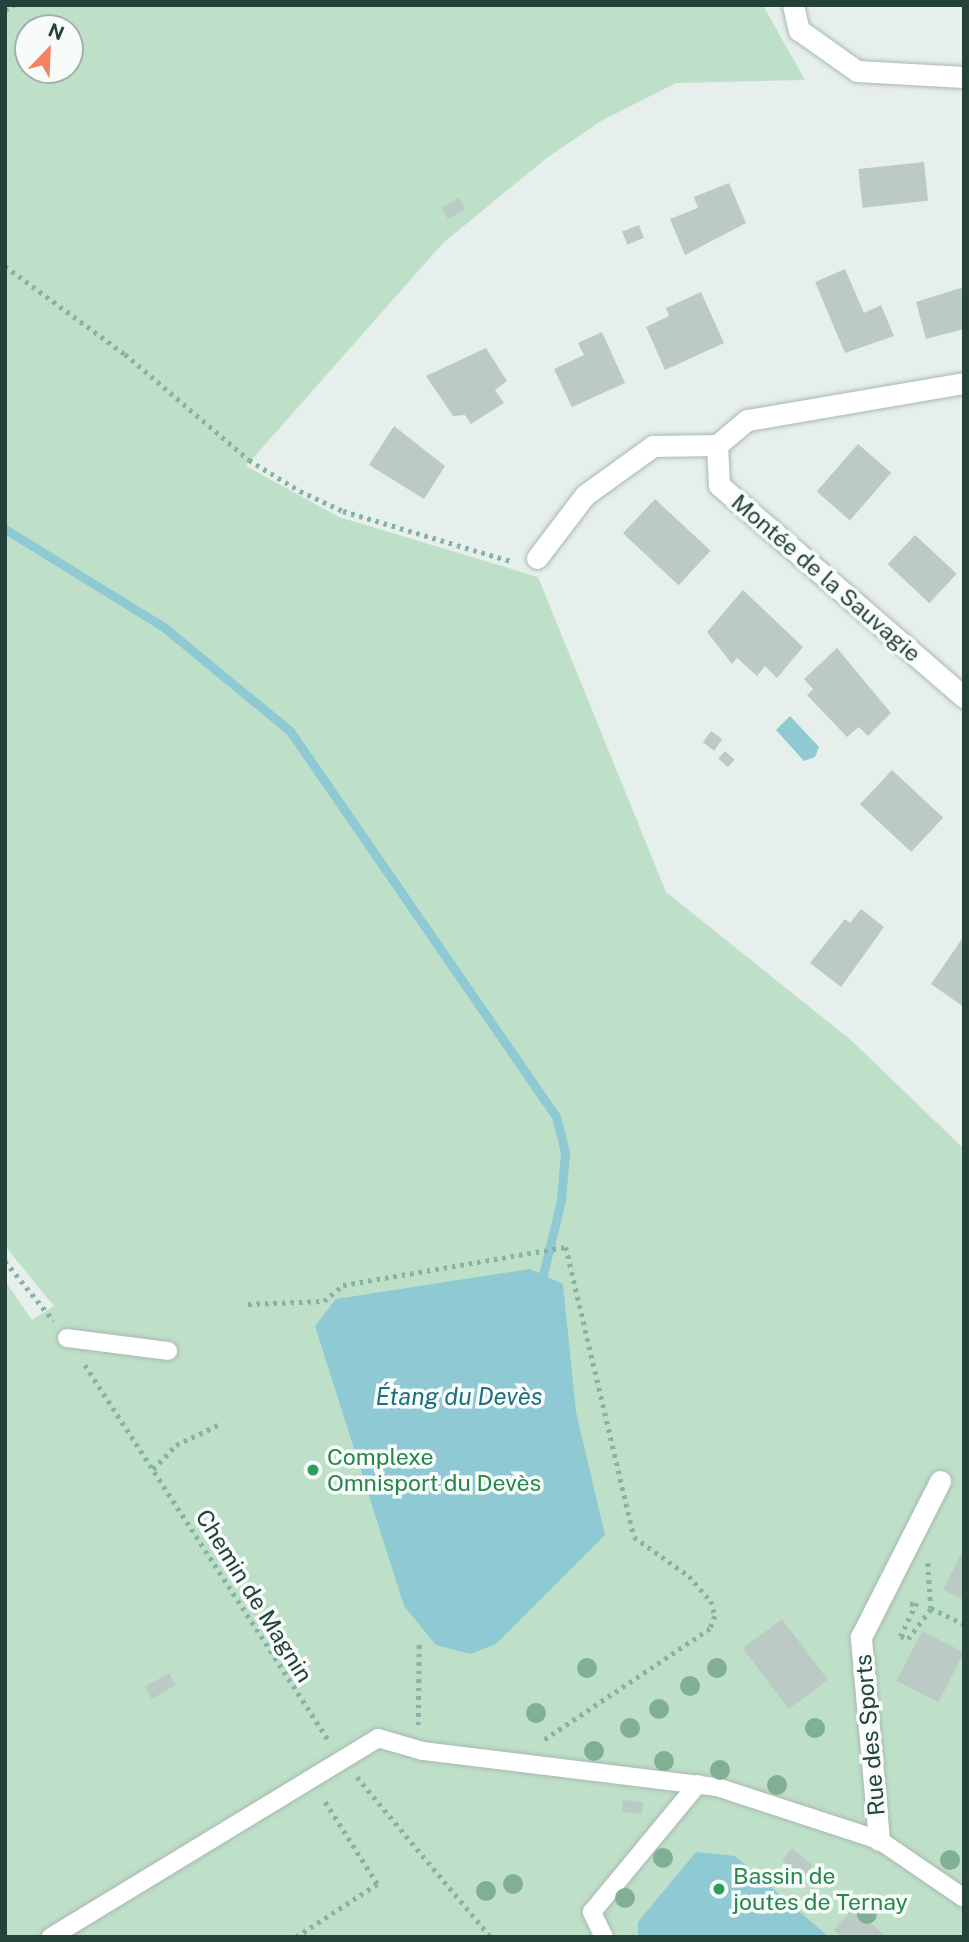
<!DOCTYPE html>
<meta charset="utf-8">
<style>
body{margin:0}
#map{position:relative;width:969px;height:1942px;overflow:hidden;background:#e6efeb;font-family:"Public Sans",sans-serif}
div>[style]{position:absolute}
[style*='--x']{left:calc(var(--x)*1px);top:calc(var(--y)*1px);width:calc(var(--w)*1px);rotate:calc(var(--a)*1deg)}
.green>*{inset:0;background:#bfe0c8}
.water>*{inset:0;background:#8ec9d4}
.stream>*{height:9px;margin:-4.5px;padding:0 4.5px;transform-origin:4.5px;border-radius:4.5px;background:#8ec9d4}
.building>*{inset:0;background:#bbcac4;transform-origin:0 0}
.path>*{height:4.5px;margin-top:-2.25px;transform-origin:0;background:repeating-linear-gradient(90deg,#86b3a5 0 3.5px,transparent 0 8.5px)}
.roads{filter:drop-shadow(0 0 2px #a8b8b2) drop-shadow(0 0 2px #a8b8b2)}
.lane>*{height:18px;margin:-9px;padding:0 9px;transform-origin:9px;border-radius:9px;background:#fff}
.street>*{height:21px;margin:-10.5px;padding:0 10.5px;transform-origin:10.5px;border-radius:10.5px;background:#fff}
.trees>*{width:20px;height:20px;margin:-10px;border-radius:50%;background:#80af93}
.dots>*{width:19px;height:19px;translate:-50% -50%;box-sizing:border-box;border:4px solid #f7fbf9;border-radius:50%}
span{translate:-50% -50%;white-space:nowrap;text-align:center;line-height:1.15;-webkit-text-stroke:7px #f7fbf9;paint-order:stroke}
.street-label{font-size:23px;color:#24423a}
.leisure-label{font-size:23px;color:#27864d}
.left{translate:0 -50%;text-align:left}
.water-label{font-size:24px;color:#1c6f80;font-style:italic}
.frame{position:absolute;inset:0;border:7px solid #24423a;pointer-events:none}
.north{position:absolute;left:14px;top:14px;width:70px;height:70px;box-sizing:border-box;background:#f7fbf9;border:2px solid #a3b1ad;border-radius:50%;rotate:23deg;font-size:19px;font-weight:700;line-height:28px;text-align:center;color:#24423a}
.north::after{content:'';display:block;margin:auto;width:24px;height:32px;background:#f4845f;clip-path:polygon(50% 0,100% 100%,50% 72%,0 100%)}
</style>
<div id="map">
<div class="green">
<div style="clip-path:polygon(evenodd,5px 5px,763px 5px,805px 80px,676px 83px,601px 121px,548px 157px,443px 243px,246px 466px,339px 517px,538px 577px,666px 892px,852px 1041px,964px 1149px,964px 1937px,5px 1937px,5px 1281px,32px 1320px,54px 1306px,5px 1246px,5px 5px,28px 28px,70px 28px,70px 70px,28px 70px,28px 28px)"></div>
</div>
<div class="water">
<div style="clip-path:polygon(790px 716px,819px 747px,815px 757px,804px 761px,776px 730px)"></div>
<div style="clip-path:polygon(530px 1269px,563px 1284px,576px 1412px,605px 1535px,496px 1644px,470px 1654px,436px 1645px,404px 1606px,315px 1326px,336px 1299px)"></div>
<div style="clip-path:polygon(696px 1852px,735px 1856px,829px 1937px,638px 1937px,638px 1922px)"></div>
</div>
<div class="stream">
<div style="--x:5;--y:529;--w:188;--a:31.7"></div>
<div style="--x:165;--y:628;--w:162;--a:39.5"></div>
<div style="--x:290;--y:731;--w:468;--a:55.4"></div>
<div style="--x:556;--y:1116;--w:38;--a:76"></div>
<div style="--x:565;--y:1153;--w:47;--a:94.9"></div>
<div style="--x:561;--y:1200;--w:77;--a:103.5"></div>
</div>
<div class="building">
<div style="left:924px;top:162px;width:39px;height:66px;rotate:84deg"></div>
<div style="clip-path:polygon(729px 183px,746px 223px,685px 255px,670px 219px,698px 208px,694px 197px)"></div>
<div style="left:459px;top:198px;width:13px;height:20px;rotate:61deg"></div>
<div style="left:639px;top:225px;width:14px;height:18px;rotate:69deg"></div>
<div style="clip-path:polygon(845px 269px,864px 313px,881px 305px,894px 336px,845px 353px,815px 282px)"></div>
<div style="clip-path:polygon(964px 287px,964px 329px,926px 339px,916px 302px)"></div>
<div style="clip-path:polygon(701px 292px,724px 343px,665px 370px,646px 327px,669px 316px,666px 308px)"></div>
<div style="clip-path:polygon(602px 332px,625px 383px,572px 407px,554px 369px,584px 355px,578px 343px)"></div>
<div style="clip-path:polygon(486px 348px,507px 381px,495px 390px,504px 403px,471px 424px,465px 415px,453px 416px,426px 376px)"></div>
<div style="clip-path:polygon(394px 426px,445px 466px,424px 499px,369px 465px)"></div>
<div style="left:858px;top:444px;width:44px;height:63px;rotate:41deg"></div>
<div style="left:655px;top:499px;width:76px;height:47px;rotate:43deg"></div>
<div style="left:915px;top:535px;width:57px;height:40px;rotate:43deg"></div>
<div style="clip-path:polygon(743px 590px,803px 647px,777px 678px,765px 666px,757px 676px,737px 658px,732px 664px,707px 632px)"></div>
<div style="clip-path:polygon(837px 648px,891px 713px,868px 736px,859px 727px,847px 737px,807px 695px,813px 689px,804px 679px)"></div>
<div style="left:711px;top:731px;width:14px;height:14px;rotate:36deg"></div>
<div style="left:725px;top:751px;width:13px;height:10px;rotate:42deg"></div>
<div style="left:892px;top:770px;width:70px;height:47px;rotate:43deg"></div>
<div style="clip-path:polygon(861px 909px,884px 927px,841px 987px,810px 963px,845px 919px,850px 923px)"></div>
<div style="clip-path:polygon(964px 936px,964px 1007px,931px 984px)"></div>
<div style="clip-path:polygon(964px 1548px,964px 1600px,943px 1590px)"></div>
<div style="left:782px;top:1619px;width:76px;height:49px;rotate:53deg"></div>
<div style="left:922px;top:1631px;width:47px;height:56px;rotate:27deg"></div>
<div style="left:169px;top:1673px;width:14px;height:28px;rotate:60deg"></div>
<div style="left:623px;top:1800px;width:20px;height:12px;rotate:6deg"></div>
<div style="left:792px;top:1848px;width:27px;height:16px;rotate:39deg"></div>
<div style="clip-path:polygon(853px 1908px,887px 1937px,842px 1937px,834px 1930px)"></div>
</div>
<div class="path">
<div style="--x:5;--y:10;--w:10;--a:-29"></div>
<div style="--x:5;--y:266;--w:149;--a:36.3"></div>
<div style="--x:125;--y:354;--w:163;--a:40.5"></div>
<div style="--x:249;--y:460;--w:60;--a:31.3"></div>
<div style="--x:300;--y:491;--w:47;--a:24.9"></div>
<div style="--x:343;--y:511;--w:178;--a:16.6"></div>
<div style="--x:5;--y:1261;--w:77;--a:50.8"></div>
<div style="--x:248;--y:1304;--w:76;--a:-2.3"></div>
<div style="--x:324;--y:1301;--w:25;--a:-40"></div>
<div style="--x:343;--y:1285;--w:226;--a:-9.7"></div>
<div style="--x:566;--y:1247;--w:298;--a:76.8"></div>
<div style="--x:634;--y:1537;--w:67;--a:35.3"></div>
<div style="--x:689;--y:1576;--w:33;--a:49"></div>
<div style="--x:711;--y:1601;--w:16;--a:75"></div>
<div style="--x:715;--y:1616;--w:14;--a:111"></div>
<div style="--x:710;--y:1629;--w:201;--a:146.2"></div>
<div style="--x:85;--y:1365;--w:450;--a:57"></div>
<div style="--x:153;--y:1469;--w:33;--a:-46"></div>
<div style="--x:176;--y:1445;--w:49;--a:-25.5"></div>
<div style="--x:928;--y:1563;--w:45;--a:86.2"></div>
<div style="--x:931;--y:1608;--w:37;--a:26"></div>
<div style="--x:910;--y:1604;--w:7;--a:-8"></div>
<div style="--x:917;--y:1603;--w:37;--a:116"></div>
<div style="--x:901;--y:1636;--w:8;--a:23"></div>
<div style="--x:908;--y:1639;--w:39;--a:-53"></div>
<div style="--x:418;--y:1725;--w:83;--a:-89.3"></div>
<div style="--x:357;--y:1777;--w:209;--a:50.1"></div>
<div style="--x:296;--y:1937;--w:97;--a:-33.2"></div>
<div style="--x:377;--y:1884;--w:101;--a:-122.4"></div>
</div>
<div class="roads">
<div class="lane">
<div style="--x:67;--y:1338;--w:102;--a:7.3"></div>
<div style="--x:51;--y:1937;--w:383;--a:-31.3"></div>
<div style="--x:378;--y:1738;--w:47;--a:16.1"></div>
<div style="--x:423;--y:1751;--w:296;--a:7"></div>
<div style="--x:717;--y:1787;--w:170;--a:18.1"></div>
<div style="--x:879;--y:1840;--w:103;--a:34.3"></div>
<div style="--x:604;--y:1937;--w:28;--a:-116"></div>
<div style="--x:592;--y:1912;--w:166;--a:-50.4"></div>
</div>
<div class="street">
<div style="--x:793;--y:5;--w:26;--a:77"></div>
<div style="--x:799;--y:30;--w:71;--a:35.3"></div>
<div style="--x:857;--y:71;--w:107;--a:3.2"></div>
<div style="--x:964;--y:383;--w:220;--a:170.3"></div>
<div style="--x:747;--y:420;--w:39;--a:140"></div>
<div style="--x:717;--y:445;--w:40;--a:87.1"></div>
<div style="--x:719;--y:485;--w:324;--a:40.9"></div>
<div style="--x:537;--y:558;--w:79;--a:-52.7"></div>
<div style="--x:585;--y:495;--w:84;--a:-35.8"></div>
<div style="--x:653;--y:446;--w:64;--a:-0.9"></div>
<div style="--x:879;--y:1840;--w:204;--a:-95.1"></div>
<div style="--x:861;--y:1637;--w:175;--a:-63.1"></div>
</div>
</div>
<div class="trees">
<div style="left:587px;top:1668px"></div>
<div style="left:717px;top:1668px"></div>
<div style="left:690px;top:1686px"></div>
<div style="left:659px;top:1709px"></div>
<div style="left:536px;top:1713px"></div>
<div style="left:630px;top:1728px"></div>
<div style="left:815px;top:1728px"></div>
<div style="left:594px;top:1751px"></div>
<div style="left:664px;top:1761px"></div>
<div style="left:720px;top:1770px"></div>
<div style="left:777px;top:1785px"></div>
<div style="left:663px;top:1858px"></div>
<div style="left:950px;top:1860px"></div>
<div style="left:513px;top:1884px"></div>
<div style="left:486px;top:1891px"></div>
<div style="left:625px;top:1898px"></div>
<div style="left:867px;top:1914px"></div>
</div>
<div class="dots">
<div style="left:313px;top:1470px;background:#2e9e5b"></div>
<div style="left:719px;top:1889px;background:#2e9e5b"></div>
</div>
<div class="street-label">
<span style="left:826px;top:578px;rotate:41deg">Montée de la Sauvagie</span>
<span style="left:254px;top:1596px;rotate:58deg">Chemin de Magnin</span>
<span style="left:870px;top:1735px;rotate:-95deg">Rue des Sports</span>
</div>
<div class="leisure-label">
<span class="left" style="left:327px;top:1470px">Complexe<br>Omnisport du Devès</span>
<span class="left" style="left:733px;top:1889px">Bassin de<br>joutes de Ternay</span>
</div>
<div class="water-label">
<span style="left:459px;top:1397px">Étang du Devès</span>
</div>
<div class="frame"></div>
<div class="north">N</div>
</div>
